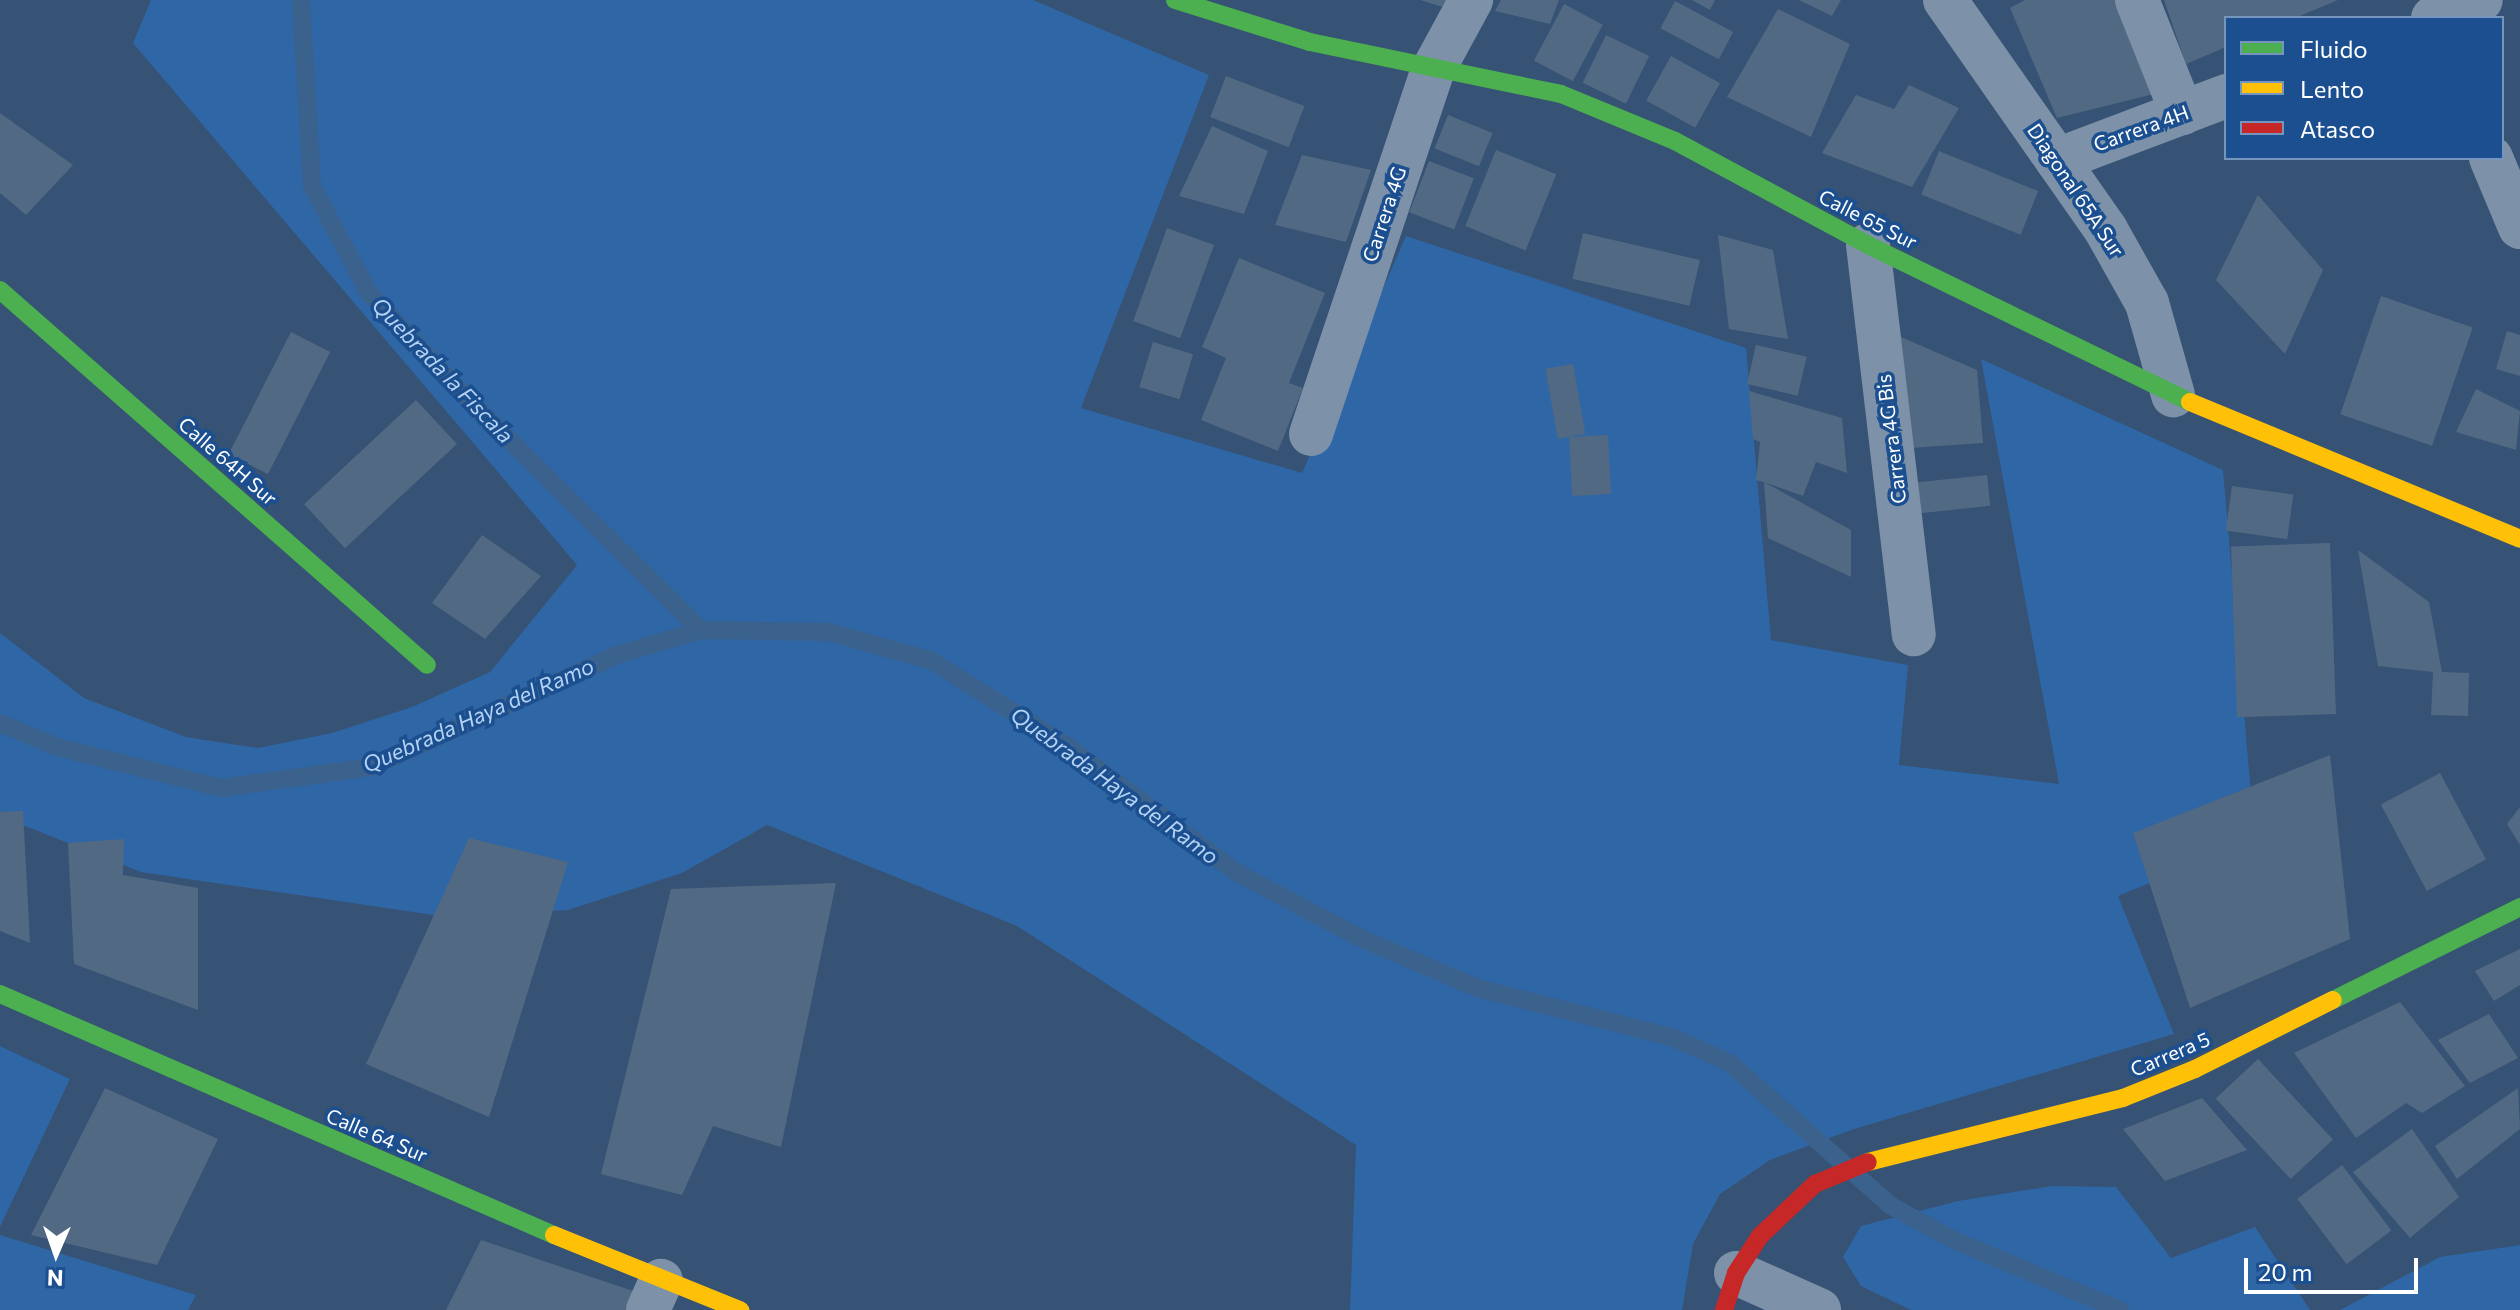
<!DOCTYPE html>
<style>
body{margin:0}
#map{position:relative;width:2520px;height:1310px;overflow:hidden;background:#365274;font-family:Commissioner,sans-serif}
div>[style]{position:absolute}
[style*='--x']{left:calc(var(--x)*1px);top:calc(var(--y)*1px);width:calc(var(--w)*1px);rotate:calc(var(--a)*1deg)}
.green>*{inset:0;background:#2f66a5}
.stream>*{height:18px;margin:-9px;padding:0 9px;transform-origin:9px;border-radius:9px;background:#3b618d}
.building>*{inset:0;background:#526984;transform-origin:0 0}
.street>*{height:44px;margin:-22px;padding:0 22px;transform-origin:22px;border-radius:22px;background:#7d92a8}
.fast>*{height:18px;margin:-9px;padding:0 9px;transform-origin:9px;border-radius:9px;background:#4caf50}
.slow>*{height:18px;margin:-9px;padding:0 9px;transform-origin:9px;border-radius:9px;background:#ffc107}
.jam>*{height:18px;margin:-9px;padding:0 9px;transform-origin:9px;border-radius:9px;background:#c62828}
span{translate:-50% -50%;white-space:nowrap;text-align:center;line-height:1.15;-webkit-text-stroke:7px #1b4f8f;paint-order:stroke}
.street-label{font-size:20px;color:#fff}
.water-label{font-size:22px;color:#b5d3f5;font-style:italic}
.legend{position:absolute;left:2224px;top:16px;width:280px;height:144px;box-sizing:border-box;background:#1b4f8f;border:2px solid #7695bc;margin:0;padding:10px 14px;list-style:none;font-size:24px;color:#fff}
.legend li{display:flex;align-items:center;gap:16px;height:40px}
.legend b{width:40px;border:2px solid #7695bc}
.north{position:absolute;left:16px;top:1214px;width:80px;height:80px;-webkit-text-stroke:6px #1b4f8f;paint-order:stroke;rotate:182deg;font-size:22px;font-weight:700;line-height:32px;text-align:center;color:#fff}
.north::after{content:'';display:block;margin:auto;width:28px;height:36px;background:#fff;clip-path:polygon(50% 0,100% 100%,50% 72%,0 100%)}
.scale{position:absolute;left:2244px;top:1258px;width:174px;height:36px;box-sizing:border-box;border:4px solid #fff;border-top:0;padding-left:10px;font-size:24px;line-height:28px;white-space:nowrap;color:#fff;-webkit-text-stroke:6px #1b4f8f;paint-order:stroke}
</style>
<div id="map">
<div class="green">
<div style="clip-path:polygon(151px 0,1033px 0,1209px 75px,1081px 408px,1302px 473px,1406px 236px,1746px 348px,1771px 640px,1908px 665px,1899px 765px,2059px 784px,1981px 359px,2223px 470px,2255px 840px,2118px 896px,2174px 1034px,1854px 1129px,1770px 1160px,1720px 1194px,1693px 1244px,1682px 1310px,1350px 1310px,1356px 1145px,1017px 926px,767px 825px,682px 873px,568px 910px,447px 917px,141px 872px,0 816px,0 633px,84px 698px,186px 737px,258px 748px,332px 733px,412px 707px,490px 672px,577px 565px,133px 43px)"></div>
<div style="clip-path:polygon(0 1046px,70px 1079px,0 1227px)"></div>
<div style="clip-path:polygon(2052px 1186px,2116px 1187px,2171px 1258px,2255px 1227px,2310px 1310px,1911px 1310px,1861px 1286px,1843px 1257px,1861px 1226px,1958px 1201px)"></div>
<div style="clip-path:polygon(0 1235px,196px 1295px,188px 1310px,0 1310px)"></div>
<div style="clip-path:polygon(2520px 1245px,2520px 1310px,2340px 1310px,2440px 1257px)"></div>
</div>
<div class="stream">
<div style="--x:301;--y:0;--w:186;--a:86.6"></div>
<div style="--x:312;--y:186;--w:121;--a:62"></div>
<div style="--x:369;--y:293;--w:121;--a:47.3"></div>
<div style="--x:451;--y:382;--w:352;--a:44.8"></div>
<div style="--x:0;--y:723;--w:62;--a:22.8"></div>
<div style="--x:57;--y:747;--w:169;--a:14"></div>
<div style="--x:221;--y:788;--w:151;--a:-8"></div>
<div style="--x:371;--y:767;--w:270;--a:-24.5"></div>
<div style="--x:617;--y:655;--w:88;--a:-16.6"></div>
<div style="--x:701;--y:630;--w:128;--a:0.9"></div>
<div style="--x:829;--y:632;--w:107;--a:15.7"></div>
<div style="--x:932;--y:661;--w:160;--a:32.2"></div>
<div style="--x:1067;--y:746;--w:211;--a:36.7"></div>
<div style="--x:1236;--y:872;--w:138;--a:28"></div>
<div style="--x:1358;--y:937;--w:129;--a:23.2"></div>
<div style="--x:1477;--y:988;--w:203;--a:14.2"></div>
<div style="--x:1674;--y:1038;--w:61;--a:24.1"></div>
<div style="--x:1730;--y:1063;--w:215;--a:41.6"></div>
<div style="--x:1891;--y:1206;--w:74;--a:28.3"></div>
<div style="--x:1956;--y:1241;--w:178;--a:22.8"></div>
</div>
<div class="building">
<div style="clip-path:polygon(1420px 0,1448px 0,1443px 7px)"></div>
<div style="clip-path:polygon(1501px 0,1559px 0,1550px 24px,1495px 11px)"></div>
<div style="clip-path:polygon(1692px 0,1715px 0,1710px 10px)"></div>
<div style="clip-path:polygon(1799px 0,1841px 0,1832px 16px)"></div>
<div style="clip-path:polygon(2025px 0,2116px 0,2154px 94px,2057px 118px,2010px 8px)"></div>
<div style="clip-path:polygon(2164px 0,2338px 0,2295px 18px,2226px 18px,2226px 47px,2186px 64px)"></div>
<div style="left:1675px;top:1px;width:66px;height:31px;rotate:28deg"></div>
<div style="left:1564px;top:4px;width:44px;height:64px;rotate:28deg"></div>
<div style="clip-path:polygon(1778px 9px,1850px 44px,1811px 137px,1727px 97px)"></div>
<div style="left:1606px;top:35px;width:48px;height:53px;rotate:26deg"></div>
<div style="left:1671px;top:56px;width:56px;height:51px;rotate:29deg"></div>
<div style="left:1226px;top:76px;width:84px;height:44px;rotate:21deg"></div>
<div style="clip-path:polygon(1909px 85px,1959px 108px,1912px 187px,1822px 153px,1856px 95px,1894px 109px)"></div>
<div style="clip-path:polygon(0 113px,73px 165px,26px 215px,0 193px)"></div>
<div style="left:1448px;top:115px;width:48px;height:36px;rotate:22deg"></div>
<div style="clip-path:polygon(1212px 126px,1268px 151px,1244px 214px,1179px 196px)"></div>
<div style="left:1496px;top:150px;width:65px;height:82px;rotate:22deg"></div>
<div style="left:1939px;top:151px;width:107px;height:47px;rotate:22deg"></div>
<div style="clip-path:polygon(1302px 155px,1371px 170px,1346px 242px,1275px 225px)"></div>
<div style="left:1429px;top:161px;width:48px;height:55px;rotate:21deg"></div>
<div style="clip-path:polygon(2258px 195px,2323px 270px,2285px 354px,2216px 280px)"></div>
<div style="left:1167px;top:228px;width:50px;height:99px;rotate:20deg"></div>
<div style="left:1583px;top:233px;width:120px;height:47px;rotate:13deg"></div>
<div style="clip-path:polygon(1718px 235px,1773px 250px,1788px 339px,1729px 329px)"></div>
<div style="clip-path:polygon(1239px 258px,1325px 293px,1289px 383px,1303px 388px,1278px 451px,1201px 420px,1226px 358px,1202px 347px)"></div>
<div style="left:2381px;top:296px;width:97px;height:125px;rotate:19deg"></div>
<div style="clip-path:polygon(1887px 331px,1977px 370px,1983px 443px,1896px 449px)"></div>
<div style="clip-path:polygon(2507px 331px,2520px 335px,2520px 376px,2496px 369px)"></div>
<div style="left:291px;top:332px;width:44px;height:137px;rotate:27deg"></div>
<div style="left:1153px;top:342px;width:42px;height:47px;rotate:17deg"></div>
<div style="left:1756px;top:345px;width:52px;height:40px;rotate:13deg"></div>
<div style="left:1573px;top:364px;width:71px;height:28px;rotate:80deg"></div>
<div style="clip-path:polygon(2476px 389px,2520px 411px,2516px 450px,2456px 432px)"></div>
<div style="clip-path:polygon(1749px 391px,1842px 418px,1847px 473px,1816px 462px,1803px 496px,1764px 482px,1851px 530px,1851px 577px,1768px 538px,1764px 482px,1756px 480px,1760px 442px,1753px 439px)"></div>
<div style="left:416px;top:400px;width:60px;height:153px;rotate:47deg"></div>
<div style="left:1608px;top:435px;width:59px;height:39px;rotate:87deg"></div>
<div style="left:1987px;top:475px;width:31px;height:77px;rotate:84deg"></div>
<div style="left:2232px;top:486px;width:62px;height:45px;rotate:8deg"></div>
<div style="clip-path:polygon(482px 535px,541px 576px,485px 639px,432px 603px)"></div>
<div style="left:2330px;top:543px;width:171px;height:99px;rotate:88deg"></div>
<div style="clip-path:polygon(2358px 550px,2429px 602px,2442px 672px,2469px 673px,2468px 716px,2431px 715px,2433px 672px,2378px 666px)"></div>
<div style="clip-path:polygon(2330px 755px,2350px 939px,2190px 1008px,2133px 833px)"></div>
<div style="left:2440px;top:773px;width:98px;height:67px;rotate:62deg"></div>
<div style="clip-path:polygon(2520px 807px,2520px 845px,2507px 824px)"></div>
<div style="clip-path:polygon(23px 811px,30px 943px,0 931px,0 812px)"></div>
<div style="clip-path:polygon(469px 838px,568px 862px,489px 1117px,366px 1064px)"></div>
<div style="clip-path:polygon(124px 839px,123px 875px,198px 888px,198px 1010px,74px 964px,68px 843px)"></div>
<div style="clip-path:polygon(836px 883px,781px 1147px,713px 1126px,682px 1195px,601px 1174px,671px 889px)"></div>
<div style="clip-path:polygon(2520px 949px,2520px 985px,2494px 1001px,2475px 971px)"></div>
<div style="clip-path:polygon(2400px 1002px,2465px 1086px,2422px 1113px,2406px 1103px,2356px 1138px,2294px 1053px)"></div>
<div style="clip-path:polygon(2489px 1014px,2518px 1058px,2470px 1083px,2438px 1040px)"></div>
<div style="left:2258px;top:1059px;width:110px;height:58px;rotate:47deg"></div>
<div style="clip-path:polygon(105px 1088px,218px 1139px,157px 1265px,31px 1235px)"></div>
<div style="clip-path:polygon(2518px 1088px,2520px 1129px,2457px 1179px,2435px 1146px)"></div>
<div style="clip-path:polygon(2202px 1098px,2247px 1150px,2165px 1181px,2123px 1129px)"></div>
<div style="clip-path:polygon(2412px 1129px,2459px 1197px,2410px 1238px,2353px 1172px)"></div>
<div style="left:2342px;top:1165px;width:82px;height:56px;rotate:53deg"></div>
<div style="clip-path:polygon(481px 1240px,642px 1294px,635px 1310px,446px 1310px)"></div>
</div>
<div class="street">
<div style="--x:1945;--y:0;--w:281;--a:55"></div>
<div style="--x:2106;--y:230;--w:84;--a:60.7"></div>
<div style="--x:2147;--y:303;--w:96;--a:74.2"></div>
<div style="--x:2137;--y:0;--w:122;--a:68.3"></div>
<div style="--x:2433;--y:18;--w:51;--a:-20.6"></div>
<div style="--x:2491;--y:158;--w:75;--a:67.2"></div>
<div style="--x:2057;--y:160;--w:181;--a:-20.7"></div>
<div style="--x:1868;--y:245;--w:392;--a:83.3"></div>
<div style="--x:1311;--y:434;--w:384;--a:-71.5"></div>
<div style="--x:1433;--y:70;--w:80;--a:-61.5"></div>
<div style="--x:1736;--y:1273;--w:91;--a:24"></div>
<div style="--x:648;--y:1310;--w:32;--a:-66"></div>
</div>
<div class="fast">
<div style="--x:1175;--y:0;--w:141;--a:17.3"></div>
<div style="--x:1310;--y:42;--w:256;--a:11.7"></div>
<div style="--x:1561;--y:94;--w:123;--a:22.4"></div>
<div style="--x:1675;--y:141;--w:219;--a:28.3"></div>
<div style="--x:1868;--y:245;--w:358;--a:26"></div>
<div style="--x:0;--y:290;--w:568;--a:41.29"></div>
<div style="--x:0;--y:994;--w:604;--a:23.51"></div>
<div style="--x:2333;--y:1000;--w:209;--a:-26.4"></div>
</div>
<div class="slow">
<div style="--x:2190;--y:402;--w:357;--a:22.5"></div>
<div style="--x:1868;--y:1162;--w:263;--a:-14.1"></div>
<div style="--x:2123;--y:1098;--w:78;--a:-21.9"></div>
<div style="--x:2195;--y:1069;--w:154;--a:-26.6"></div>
<div style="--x:554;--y:1235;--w:201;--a:22"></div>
</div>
<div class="jam">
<div style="--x:1724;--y:1310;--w:39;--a:-72"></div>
<div style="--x:1736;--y:1273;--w:44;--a:-57"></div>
<div style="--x:1760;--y:1236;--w:76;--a:-43.4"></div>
<div style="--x:1815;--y:1184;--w:57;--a:-22.5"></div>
</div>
<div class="street-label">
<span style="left:2141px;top:128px;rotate:-20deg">Carrera 4H</span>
<span style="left:2076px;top:190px;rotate:56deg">Diagonal 65A Sur</span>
<span style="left:1384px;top:214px;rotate:-72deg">Carrera 4G</span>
<span style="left:1868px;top:219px;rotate:27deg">Calle 65 Sur</span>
<span style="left:1891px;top:439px;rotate:-97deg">Carrera 4G Bis</span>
<span style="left:228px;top:461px;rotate:41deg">Calle 64H Sur</span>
<span style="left:2170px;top:1054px;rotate:-23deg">Carrera 5</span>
<span style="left:377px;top:1135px;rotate:23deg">Calle 64 Sur</span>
</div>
<div class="water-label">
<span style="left:443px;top:370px;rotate:46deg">Quebrada la Fiscala</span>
<span style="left:478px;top:715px;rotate:-24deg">Quebrada Haya del Ramo</span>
<span style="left:1115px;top:785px;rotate:36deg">Quebrada Haya del Ramo</span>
</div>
<ul class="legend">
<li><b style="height:10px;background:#4caf50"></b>Fluido</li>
<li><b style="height:10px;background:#ffc107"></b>Lento</li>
<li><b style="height:10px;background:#c62828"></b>Atasco</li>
</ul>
<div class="north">N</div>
<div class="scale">20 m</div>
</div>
